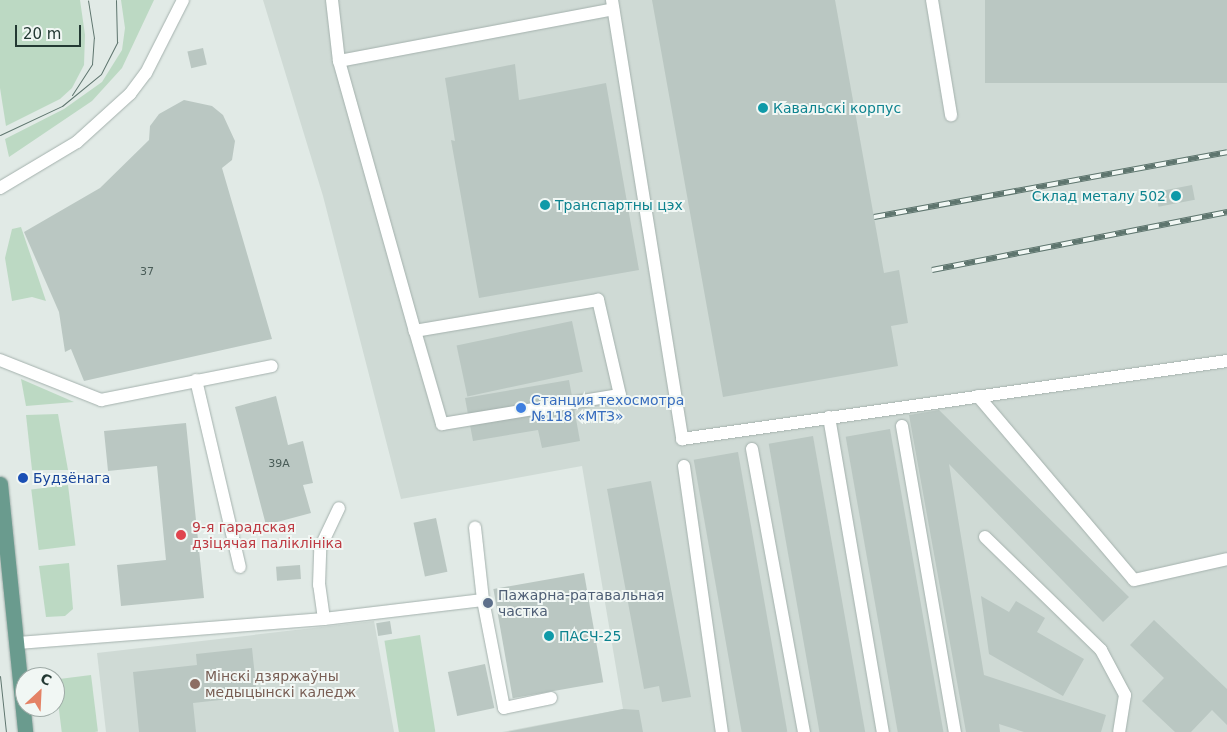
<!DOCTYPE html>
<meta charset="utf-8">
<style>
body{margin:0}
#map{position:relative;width:1227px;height:732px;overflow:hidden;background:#e1eae6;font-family:"DejaVu Sans",sans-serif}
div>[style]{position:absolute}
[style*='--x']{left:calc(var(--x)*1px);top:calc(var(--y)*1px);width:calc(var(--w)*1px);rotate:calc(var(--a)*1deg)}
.built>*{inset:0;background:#cfdad5}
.green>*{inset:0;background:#bcd9c3;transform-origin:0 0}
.building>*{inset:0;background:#bac7c2;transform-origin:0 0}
.roads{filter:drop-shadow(0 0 1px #a4b1ad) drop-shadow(0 0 1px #a4b1ad)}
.service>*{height:12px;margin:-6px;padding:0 6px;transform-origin:6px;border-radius:6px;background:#fff}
.primary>*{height:15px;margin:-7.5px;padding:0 7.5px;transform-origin:7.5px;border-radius:7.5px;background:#6a9b8e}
.tram>*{height:1px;margin:-0.5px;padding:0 0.5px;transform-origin:0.5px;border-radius:0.5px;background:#5e756e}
.rail>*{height:5.5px;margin-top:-2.75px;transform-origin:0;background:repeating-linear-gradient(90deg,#f1f7f4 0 11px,#5e756e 0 22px);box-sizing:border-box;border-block:1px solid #5e756e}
.dots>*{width:14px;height:14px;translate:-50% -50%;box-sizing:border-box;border:2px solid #f1f7f4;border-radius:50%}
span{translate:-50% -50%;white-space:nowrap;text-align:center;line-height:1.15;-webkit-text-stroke:4px #f1f7f4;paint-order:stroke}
.number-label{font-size:11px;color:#495c57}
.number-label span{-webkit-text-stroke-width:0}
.culture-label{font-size:14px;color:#0d838f}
.left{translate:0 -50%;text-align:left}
.right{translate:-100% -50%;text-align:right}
.shop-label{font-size:14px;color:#366cbe}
.transit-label{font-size:14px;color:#164399}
.health-label{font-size:14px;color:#be3a42}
.service-label{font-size:14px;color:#4e5e75}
.education-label{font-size:14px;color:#785e54}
.north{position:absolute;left:15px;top:667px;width:50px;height:50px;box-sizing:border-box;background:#f1f7f4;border:1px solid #9faba7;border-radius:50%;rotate:25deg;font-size:14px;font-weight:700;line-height:20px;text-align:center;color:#233933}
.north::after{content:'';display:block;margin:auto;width:18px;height:22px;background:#e48265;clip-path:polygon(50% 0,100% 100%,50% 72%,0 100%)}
.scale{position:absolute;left:15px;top:25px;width:66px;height:22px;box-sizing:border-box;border:2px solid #233933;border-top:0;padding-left:6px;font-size:15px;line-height:18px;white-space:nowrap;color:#233933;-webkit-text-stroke:4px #f1f7f4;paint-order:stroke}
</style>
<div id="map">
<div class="built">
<div style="clip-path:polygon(263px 0,1227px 0,1227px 732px,502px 732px,623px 709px,582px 466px,401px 499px,323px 196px)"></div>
<div style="clip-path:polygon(374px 621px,394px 732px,106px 732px,97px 653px)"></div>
</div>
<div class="green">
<div style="clip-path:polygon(0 0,80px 0,85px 35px,84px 65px,72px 88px,60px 99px,6px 126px,0 88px)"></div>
<div style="clip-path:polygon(121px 0,154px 0,122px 68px,92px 101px,9px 157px,5px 139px,64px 109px,102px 82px,122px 50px,125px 28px)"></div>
<div style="clip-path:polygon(21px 227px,46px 301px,32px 297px,12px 301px,5px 258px,12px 229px)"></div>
<div style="clip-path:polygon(21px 379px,74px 402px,26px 406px)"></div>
<div style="clip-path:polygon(58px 414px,68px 470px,32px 470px,26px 415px)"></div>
<div style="left:68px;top:485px;width:61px;height:37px;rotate:83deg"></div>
<div style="clip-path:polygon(69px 563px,73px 609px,65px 616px,46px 617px,39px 566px)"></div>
<div style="left:420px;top:635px;width:98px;height:36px;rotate:81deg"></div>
<div style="left:91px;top:675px;width:57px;height:36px;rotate:83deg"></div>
</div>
<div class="building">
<div style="clip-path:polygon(652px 0,835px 0,884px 273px,899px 270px,908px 323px,891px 326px,898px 366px,723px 397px)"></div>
<div style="left:1227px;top:0;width:83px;height:242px;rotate:90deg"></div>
<div style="left:203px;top:48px;width:17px;height:16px;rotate:77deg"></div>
<div style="clip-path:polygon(515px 64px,519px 100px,606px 83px,639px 270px,479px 298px,451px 140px,455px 141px,445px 78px)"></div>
<div style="clip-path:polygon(184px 100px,212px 106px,223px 115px,235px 141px,232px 160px,222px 168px,272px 339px,84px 381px,71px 349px,65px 352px,59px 312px,24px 232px,100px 188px,149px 140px,150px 126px,159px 114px)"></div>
<div style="left:1192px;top:185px;width:15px;height:37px;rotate:79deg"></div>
<div style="left:572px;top:321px;width:52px;height:118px;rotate:78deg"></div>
<div style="clip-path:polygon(569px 380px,580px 441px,542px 448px,538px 430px,473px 441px,465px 398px)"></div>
<div style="clip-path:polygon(276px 396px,288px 445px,303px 441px,313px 483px,303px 485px,311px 513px,266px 525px,235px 407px)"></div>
<div style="clip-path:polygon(939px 410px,1129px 597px,1103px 622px,949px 464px,984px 675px,1106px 715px,1101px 732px,1024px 732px,999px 724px,1000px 732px,966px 732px,909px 415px)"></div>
<div style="clip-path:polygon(186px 423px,204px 598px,121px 606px,117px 565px,166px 560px,157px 466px,108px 471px,104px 431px)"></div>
<div style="left:890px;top:429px;width:308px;height:45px;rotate:80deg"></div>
<div style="left:813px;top:436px;width:301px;height:45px;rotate:80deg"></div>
<div style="left:738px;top:452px;width:284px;height:45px;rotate:80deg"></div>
<div style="clip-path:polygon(651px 481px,691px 697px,662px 702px,659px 686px,644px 689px,607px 489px)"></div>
<div style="left:436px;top:518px;width:55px;height:23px;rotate:78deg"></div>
<div style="left:300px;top:565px;width:14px;height:24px;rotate:86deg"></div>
<div style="left:584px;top:573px;width:111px;height:92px;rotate:80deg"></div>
<div style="clip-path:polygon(981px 596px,1009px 612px,1016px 601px,1045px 618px,1037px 632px,1084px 659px,1063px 696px,989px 654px)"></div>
<div style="clip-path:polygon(1154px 620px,1227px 689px,1227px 725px,1212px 710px,1191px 732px,1175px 732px,1142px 701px,1164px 678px,1130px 645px)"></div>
<div style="left:390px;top:621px;width:13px;height:14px;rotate:81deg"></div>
<div style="clip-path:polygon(252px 648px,257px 696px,193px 703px,196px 732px,139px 732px,133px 672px,197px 665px,196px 654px)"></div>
<div style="left:485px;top:664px;width:45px;height:38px;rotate:78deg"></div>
<div style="clip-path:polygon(623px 709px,639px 710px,643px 732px,507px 732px)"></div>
</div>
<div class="roads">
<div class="service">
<div style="--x:332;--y:0;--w:61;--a:83.5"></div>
<div style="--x:339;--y:61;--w:280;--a:74.3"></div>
<div style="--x:415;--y:331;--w:97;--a:73.8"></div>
<div style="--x:442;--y:424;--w:180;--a:-9.3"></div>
<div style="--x:620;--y:395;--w:98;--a:-103"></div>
<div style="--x:598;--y:300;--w:186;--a:170.4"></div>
<div style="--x:612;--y:0;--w:445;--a:80.9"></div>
<div style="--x:682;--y:439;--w:551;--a:-8.14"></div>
<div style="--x:932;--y:0;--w:117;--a:80.6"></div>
<div style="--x:339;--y:61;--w:279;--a:-10.7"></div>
<div style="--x:0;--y:188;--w:90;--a:-30.9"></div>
<div style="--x:77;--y:142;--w:72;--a:-42.2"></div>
<div style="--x:130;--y:94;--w:26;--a:-53"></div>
<div style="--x:146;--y:73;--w:82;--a:-63.1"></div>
<div style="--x:0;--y:360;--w:109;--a:21.6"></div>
<div style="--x:101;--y:400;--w:174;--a:-11.2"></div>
<div style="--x:196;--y:380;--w:192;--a:76.8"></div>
<div style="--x:978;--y:396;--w:241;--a:49.7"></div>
<div style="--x:1134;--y:580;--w:95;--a:-12.7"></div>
<div style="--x:829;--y:417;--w:320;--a:80.3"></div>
<div style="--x:902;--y:426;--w:311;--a:80.2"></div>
<div style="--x:752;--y:449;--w:288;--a:79.6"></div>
<div style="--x:684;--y:466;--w:269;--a:81.9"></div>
<div style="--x:985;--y:537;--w:162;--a:44.2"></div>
<div style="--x:1101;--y:650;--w:51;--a:61.9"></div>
<div style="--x:1125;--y:695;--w:37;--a:99"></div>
<div style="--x:483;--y:600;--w:110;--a:79"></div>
<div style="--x:504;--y:708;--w:48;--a:-12"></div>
<div style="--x:324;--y:619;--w:34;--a:-98"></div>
<div style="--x:319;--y:585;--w:37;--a:-88"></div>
<div style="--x:320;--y:548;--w:44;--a:-64.6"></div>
<div style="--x:18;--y:643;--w:307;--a:-4.5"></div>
<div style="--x:324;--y:619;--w:160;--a:-6.8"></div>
<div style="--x:483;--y:600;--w:73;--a:-96.3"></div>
</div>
<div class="primary">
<div style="--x:0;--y:484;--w:249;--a:84.2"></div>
</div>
</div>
<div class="tram">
<div style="--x:72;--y:95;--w:37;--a:-57"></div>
<div style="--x:92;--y:64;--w:26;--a:-86"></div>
<div style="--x:94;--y:38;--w:38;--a:-99"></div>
<div style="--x:0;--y:135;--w:68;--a:-25.1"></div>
<div style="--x:62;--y:106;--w:50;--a:-39.4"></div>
<div style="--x:101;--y:74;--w:36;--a:-63"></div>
<div style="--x:117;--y:42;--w:42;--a:-91.4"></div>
<div style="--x:0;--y:676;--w:56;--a:83.9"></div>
</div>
<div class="rail">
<div style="--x:874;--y:217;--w:359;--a:-10.4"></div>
<div style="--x:932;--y:270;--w:301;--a:-11.1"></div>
</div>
<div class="dots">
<div style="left:763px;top:108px;background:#0f9aa8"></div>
<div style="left:1176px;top:196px;background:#0f9aa8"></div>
<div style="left:545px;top:205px;background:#0f9aa8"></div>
<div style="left:521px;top:408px;background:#3f7fe0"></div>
<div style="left:23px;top:478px;background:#1a4fb4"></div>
<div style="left:181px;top:535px;background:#e0444e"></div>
<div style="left:488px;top:603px;background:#5c6f8a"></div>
<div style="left:549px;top:636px;background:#0f9aa8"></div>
<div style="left:195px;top:684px;background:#8d6e63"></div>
</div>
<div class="number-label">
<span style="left:147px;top:272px">37</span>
<span style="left:279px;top:464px">39А</span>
</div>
<div class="culture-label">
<span class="left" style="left:773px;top:108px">Кавальскі корпус</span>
<span class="right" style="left:1166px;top:196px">Склад металу 502</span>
<span class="left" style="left:555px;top:205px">Транспартны цэх</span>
<span class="left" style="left:559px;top:636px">ПАСЧ-25</span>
</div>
<div class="shop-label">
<span class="left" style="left:531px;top:408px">Станция техосмотра<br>№118 «МТЗ»</span>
</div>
<div class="transit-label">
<span class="left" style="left:33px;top:478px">Будзёнага</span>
</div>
<div class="health-label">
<span class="left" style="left:192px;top:535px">9-я гарадская<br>дзіцячая паліклініка</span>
</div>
<div class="service-label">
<span class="left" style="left:498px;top:603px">Пажарна-ратавальная<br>частка</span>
</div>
<div class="education-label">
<span class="left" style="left:205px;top:684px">Мінскі дзяржаўны<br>медыцынскі каледж</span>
</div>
<div class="north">С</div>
<div class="scale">20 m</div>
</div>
